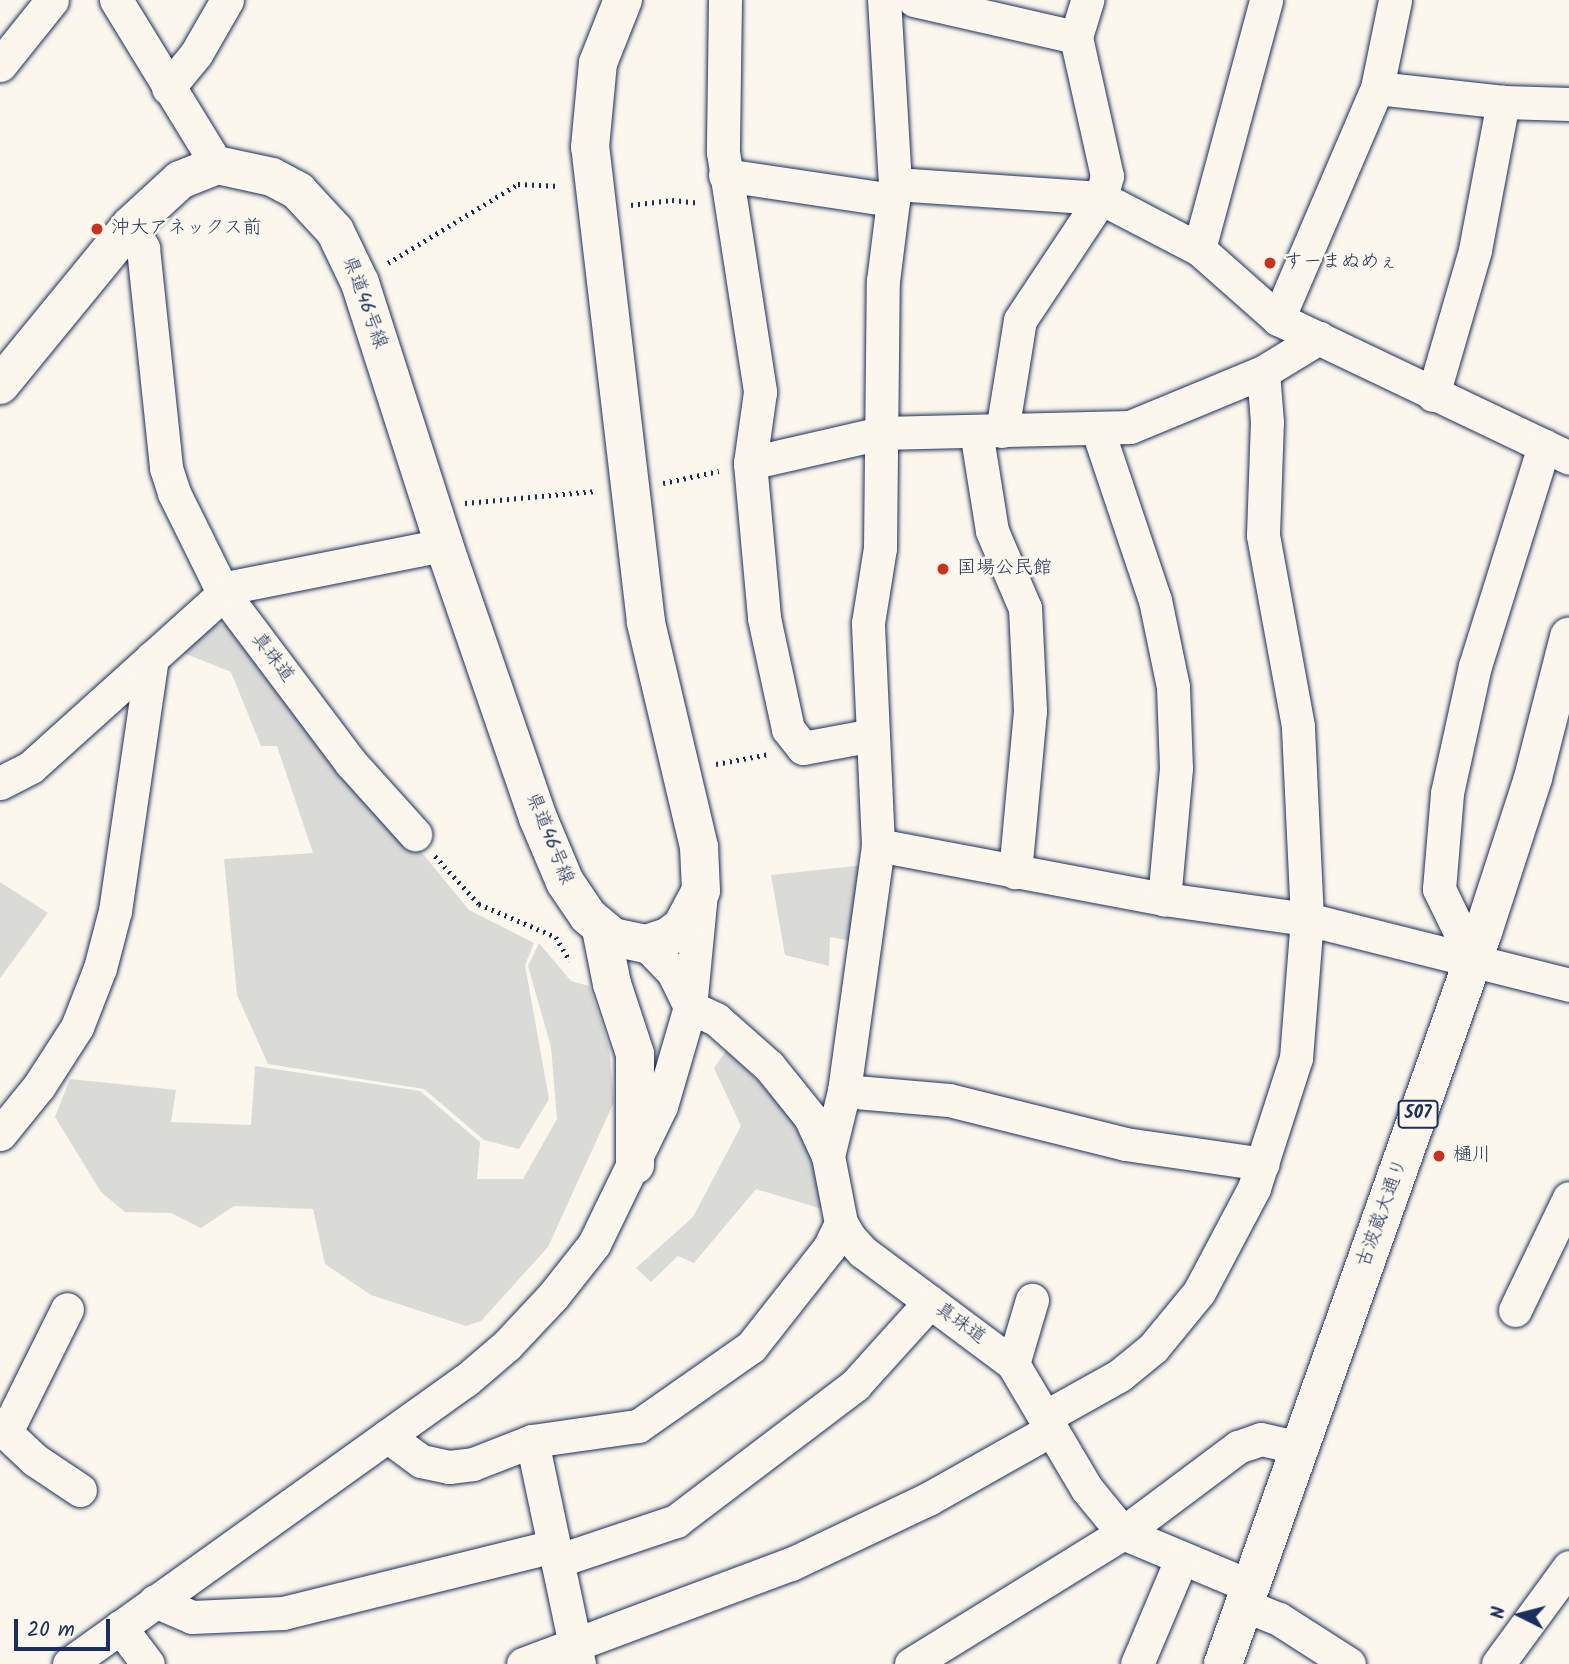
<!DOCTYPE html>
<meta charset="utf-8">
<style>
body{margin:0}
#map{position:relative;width:1569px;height:1664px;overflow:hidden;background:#fbf7ec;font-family:Kalam,"Klee One",sans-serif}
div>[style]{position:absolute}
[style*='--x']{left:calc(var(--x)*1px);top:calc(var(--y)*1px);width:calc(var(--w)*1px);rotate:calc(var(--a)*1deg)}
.green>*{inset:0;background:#dadad7}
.path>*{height:4.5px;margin-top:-2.25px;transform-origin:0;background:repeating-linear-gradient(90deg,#1b2f5e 0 2px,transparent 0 7px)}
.roads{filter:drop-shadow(0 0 2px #1b2f5e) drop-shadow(0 0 2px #1b2f5e)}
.minor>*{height:33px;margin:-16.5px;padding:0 16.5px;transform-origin:16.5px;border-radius:16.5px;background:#fbf7ec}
.major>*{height:38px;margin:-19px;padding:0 19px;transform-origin:19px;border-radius:19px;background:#fbf7ec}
.highway>*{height:38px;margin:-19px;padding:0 19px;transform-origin:19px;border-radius:19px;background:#fbf7ec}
.dots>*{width:19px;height:19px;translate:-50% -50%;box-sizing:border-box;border:4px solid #fbf7ec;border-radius:50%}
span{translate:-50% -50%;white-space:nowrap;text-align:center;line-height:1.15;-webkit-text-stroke:5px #fbf7ec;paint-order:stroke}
.shield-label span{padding:2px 5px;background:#fbf7ec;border:2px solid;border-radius:5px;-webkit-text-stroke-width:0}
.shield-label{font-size:18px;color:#1b2f5e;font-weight:700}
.poi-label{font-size:19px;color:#1b2f5e}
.left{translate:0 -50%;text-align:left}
.street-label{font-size:19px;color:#1b2f5e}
.north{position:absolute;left:1485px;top:1580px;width:70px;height:70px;-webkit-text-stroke:5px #fbf7ec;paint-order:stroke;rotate:276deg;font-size:19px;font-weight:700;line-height:28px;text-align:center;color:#1b2f5e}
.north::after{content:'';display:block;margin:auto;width:24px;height:32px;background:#1b2f5e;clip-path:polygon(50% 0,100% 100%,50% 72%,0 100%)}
.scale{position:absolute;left:14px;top:1619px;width:96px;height:32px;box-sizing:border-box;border:4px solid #1b2f5e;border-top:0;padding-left:9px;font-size:21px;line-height:24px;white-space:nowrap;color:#1b2f5e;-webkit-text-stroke:5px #fbf7ec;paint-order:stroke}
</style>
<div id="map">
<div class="green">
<div style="clip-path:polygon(202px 624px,235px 625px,469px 910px,534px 943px,525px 965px,549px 1099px,519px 1149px,484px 1140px,424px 1089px,268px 1064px,237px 995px,224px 859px,313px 853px,277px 746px,261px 746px,231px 672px,181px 652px)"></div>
<div style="clip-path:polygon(864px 865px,857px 942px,830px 937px,829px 966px,785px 955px,771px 875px)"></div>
<div style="clip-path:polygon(0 882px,48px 913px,0 978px)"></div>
<div style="clip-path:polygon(539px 943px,571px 981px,589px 986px,609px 1047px,614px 1102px,548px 1247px,481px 1321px,466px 1326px,371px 1295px,325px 1264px,313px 1209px,234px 1206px,201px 1228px,171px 1213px,125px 1212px,101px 1192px,55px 1117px,70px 1079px,176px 1090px,171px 1122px,251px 1125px,255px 1066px,420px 1091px,480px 1142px,477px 1179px,523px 1179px,557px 1119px,551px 1047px,528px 966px)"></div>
<div style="clip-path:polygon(726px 1051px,781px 1102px,806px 1140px,822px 1173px,822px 1209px,756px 1189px,694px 1263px,678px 1256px,651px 1282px,636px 1268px,693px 1217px,741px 1126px,714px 1068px)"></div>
</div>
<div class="path">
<div style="--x:631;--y:205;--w:41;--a:-7"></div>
<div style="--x:672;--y:200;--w:27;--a:6"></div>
<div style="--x:388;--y:263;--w:152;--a:-31.3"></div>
<div style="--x:518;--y:184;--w:42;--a:2.7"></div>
<div style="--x:663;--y:483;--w:57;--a:-12.1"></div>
<div style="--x:465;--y:503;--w:132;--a:-5.2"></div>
<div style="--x:716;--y:764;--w:54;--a:-10.7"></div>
<div style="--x:435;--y:856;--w:65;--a:47.5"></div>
<div style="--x:479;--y:904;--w:84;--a:23.2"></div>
<div style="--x:556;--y:937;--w:28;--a:60"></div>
</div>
<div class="roads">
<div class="minor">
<div style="--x:116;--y:0;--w:193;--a:58.5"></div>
<div style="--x:725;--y:0;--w:152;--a:90.8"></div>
<div style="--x:723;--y:152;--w:243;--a:81.2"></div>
<div style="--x:760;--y:392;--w:72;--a:98"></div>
<div style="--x:750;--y:463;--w:156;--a:84.8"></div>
<div style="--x:764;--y:618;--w:114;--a:77.8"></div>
<div style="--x:788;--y:729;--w:24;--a:52"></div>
<div style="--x:803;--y:748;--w:71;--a:-10.5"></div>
<div style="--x:914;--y:0;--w:166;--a:12.9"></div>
<div style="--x:0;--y:65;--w:83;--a:-51.3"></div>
<div style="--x:168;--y:88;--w:44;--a:-50.5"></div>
<div style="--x:196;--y:54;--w:62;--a:-60.1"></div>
<div style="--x:1377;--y:88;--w:127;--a:6.3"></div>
<div style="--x:1503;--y:102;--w:66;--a:1.7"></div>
<div style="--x:725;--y:175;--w:170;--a:8.5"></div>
<div style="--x:895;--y:184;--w:206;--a:3.9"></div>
<div style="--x:1101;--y:198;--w:110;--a:27.5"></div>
<div style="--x:1199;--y:249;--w:106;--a:41.5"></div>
<div style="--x:1278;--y:319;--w:322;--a:25.5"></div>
<div style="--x:130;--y:226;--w:26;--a:59"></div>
<div style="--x:143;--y:248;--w:221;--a:84"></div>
<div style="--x:166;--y:468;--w:26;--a:72"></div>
<div style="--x:174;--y:493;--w:113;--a:63.7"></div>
<div style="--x:224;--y:594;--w:211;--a:53.1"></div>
<div style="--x:351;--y:763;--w:96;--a:48"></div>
<div style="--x:1199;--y:249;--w:258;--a:-74.9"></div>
<div style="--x:1278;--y:319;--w:251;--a:-66.8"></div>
<div style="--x:1377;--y:88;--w:90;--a:-78.4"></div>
<div style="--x:1433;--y:395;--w:151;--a:-73.8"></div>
<div style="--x:1475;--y:250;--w:151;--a:-79.3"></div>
<div style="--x:976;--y:431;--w:101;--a:80.9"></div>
<div style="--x:992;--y:531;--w:84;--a:66.8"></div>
<div style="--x:1025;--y:608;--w:103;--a:87.2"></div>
<div style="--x:1030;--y:711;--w:162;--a:95.3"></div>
<div style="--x:1002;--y:431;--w:112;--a:-80.8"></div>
<div style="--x:1020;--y:320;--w:146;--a:-56.4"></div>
<div style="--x:1101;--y:198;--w:23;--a:-75"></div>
<div style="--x:1107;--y:176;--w:142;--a:-102.6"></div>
<div style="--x:1076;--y:37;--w:39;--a:-73"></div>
<div style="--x:1098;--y:431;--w:178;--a:71.4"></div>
<div style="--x:1155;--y:600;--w:89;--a:78.3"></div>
<div style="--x:1173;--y:687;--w:81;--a:87.9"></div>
<div style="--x:1176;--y:768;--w:132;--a:95.2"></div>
<div style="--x:750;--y:463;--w:134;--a:-12.9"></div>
<div style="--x:881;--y:433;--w:249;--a:-1.4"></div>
<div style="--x:1130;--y:427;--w:144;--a:-22.5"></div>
<div style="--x:1263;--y:372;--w:66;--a:-31.3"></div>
<div style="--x:0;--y:783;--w:35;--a:-27"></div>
<div style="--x:31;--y:767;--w:269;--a:-42"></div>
<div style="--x:231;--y:587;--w:217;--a:-11.2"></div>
<div style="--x:878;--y:845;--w:291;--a:10.7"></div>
<div style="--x:1164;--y:899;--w:144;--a:8"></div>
<div style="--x:1307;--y:919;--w:270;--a:14.1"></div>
<div style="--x:646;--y:944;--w:39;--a:46"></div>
<div style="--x:673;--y:972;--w:39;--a:64"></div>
<div style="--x:690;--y:1007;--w:29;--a:25"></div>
<div style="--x:716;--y:1019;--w:71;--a:41.6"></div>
<div style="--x:769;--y:1066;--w:65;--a:51.2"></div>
<div style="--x:810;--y:1117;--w:43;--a:65.2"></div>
<div style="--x:828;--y:1156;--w:68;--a:79"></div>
<div style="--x:841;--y:1223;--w:17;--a:59"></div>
<div style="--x:850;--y:1238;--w:19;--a:47"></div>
<div style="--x:863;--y:1252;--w:187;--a:36.7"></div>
<div style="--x:1013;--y:1364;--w:145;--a:59.4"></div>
<div style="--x:1087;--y:1489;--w:57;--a:50.7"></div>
<div style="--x:1123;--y:1533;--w:138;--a:22.7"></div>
<div style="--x:1473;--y:959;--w:78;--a:-115.9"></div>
<div style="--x:1439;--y:889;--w:96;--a:-85.2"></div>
<div style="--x:1447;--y:793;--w:130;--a:-77.6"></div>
<div style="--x:1475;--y:666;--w:231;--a:-72.6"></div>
<div style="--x:844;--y:1091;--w:105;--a:4.9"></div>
<div style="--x:949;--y:1100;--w:181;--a:14"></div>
<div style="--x:1125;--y:1144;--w:139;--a:8.2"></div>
<div style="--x:0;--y:1134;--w:62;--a:-50.9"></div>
<div style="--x:39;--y:1086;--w:70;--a:-57.2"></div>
<div style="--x:77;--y:1027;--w:63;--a:-68.7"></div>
<div style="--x:100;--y:968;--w:59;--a:-75.3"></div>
<div style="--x:115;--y:911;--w:256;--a:-81.7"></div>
<div style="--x:828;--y:1156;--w:67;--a:-76.2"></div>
<div style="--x:844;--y:1091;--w:248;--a:-82.1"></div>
<div style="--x:878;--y:845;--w:222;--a:-92.6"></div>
<div style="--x:868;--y:623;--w:76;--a:-80.9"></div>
<div style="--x:880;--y:548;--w:267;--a:-89.4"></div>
<div style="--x:883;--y:281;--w:98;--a:-82.9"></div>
<div style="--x:895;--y:184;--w:184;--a:-93.4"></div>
<div style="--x:1515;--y:1310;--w:124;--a:-64.3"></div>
<div style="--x:1013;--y:1364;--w:67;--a:-73.5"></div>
<div style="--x:1045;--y:1417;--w:86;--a:-29.2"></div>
<div style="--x:1120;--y:1375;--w:43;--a:-39.3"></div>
<div style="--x:1153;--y:1348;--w:72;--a:-50.6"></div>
<div style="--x:1199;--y:1292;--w:118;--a:-62.1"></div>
<div style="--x:1254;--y:1188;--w:137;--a:-72.1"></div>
<div style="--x:1296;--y:1058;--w:139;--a:-85.5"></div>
<div style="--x:1307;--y:919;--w:193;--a:-92.7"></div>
<div style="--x:1298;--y:726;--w:194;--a:-100.4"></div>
<div style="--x:1263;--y:535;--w:113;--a:-88"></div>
<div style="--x:1267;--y:422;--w:50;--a:-94.6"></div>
<div style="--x:0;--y:1427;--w:48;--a:43.3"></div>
<div style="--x:35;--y:1460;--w:54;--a:33.7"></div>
<div style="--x:6;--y:1432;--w:137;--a:-63.6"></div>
<div style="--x:387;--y:1436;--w:42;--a:36.3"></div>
<div style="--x:421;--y:1461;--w:29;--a:12"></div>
<div style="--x:449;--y:1467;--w:24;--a:-7"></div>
<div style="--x:473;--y:1464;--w:63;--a:-21.3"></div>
<div style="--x:532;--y:1441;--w:107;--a:-8.1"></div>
<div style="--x:638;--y:1426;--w:138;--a:-35"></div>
<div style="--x:751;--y:1347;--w:126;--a:-51.8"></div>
<div style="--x:829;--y:1248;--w:28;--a:-64"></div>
<div style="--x:532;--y:1441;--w:228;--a:78.1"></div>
<div style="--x:557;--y:1561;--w:126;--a:-18.6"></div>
<div style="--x:676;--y:1521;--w:225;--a:-37.2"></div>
<div style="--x:855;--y:1385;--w:112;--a:-47.9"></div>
<div style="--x:155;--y:1601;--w:40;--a:23.4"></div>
<div style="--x:192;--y:1617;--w:91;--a:-2.5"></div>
<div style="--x:283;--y:1613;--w:279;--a:-13.9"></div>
<div style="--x:1244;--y:1605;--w:38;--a:22"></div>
<div style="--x:1279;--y:1619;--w:83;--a:32.7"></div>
<div style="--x:120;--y:1627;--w:46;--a:52.9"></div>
<div style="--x:69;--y:1664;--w:487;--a:-35.6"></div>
<div style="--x:465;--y:1381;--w:55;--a:-40.6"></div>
<div style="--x:507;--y:1345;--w:67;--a:-46.8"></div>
<div style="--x:553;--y:1296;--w:66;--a:-51.7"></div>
<div style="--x:594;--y:1244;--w:153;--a:-64.1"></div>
<div style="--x:661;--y:1106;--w:103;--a:-73.7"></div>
<div style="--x:690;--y:1007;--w:116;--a:-84.5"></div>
<div style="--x:523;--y:1664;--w:286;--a:-20.5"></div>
<div style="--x:791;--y:1564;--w:152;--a:-25.4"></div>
<div style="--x:928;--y:1499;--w:142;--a:-29.4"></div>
<div style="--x:911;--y:1664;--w:249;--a:-31.7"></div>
<div style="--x:1123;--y:1533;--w:144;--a:-36.8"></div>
<div style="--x:1238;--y:1447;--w:24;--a:-19"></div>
<div style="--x:1261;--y:1439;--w:40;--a:13"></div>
<div style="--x:1137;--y:1664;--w:113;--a:-67.1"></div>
<div style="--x:1498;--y:1664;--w:120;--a:-53.8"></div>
</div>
<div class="major">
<div style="--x:0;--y:385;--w:205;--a:-50.7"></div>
<div style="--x:130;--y:226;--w:68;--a:-42.6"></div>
<div style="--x:180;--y:180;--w:40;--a:-22"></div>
<div style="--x:217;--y:165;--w:56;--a:12.3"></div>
<div style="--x:272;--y:177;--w:30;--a:28"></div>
<div style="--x:298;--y:191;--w:54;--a:47.2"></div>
<div style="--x:335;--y:231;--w:58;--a:64.3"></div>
<div style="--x:360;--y:283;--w:275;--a:72.2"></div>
<div style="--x:444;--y:545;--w:289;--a:71"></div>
<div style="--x:538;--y:818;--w:69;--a:67.1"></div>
<div style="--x:565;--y:882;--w:41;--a:55.9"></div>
<div style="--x:588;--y:916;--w:33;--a:40"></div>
<div style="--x:613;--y:937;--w:34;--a:12"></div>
<div style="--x:646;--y:944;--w:23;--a:-18"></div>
<div style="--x:668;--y:937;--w:18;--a:-38"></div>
<div style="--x:682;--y:926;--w:40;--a:-62"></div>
<div style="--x:701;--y:891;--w:44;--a:-92.6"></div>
<div style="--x:699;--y:847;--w:231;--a:-103.3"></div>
<div style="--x:646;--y:622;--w:478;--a:-96.7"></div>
<div style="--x:590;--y:147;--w:84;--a:-84.6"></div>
<div style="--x:598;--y:63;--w:68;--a:-68.4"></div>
<div style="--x:601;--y:929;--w:56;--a:78.7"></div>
<div style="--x:612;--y:984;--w:74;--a:71.8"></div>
<div style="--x:635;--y:1054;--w:111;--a:90"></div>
</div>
<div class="highway">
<div style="--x:1223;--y:1664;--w:777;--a:-70.45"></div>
<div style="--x:1483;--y:932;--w:162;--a:-72"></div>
<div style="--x:1533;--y:778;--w:146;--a:-75.7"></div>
</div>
</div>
<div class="dots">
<div style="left:97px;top:229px;background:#c8321e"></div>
<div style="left:1270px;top:263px;background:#c8321e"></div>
<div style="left:943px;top:569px;background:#c8321e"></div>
<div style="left:1439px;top:1156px;background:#c8321e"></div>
</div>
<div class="shield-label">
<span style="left:1418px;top:1114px">507</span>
</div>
<div class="poi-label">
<span class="left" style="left:111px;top:229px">沖大アネックス前</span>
<span class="left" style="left:1284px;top:263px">すーまぬめぇ</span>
<span class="left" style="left:957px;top:569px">国場公民館</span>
<span class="left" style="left:1453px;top:1156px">樋川</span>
</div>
<div class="street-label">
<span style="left:364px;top:303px;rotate:70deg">県道46号線</span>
<span style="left:272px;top:658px;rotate:53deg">真珠道</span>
<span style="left:549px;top:839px;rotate:68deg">県道46号線</span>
<span style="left:1383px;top:1213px;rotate:-70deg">古波蔵大通り</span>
<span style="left:960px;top:1324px;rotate:36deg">真珠道</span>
</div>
<div class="north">N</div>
<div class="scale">20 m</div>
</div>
